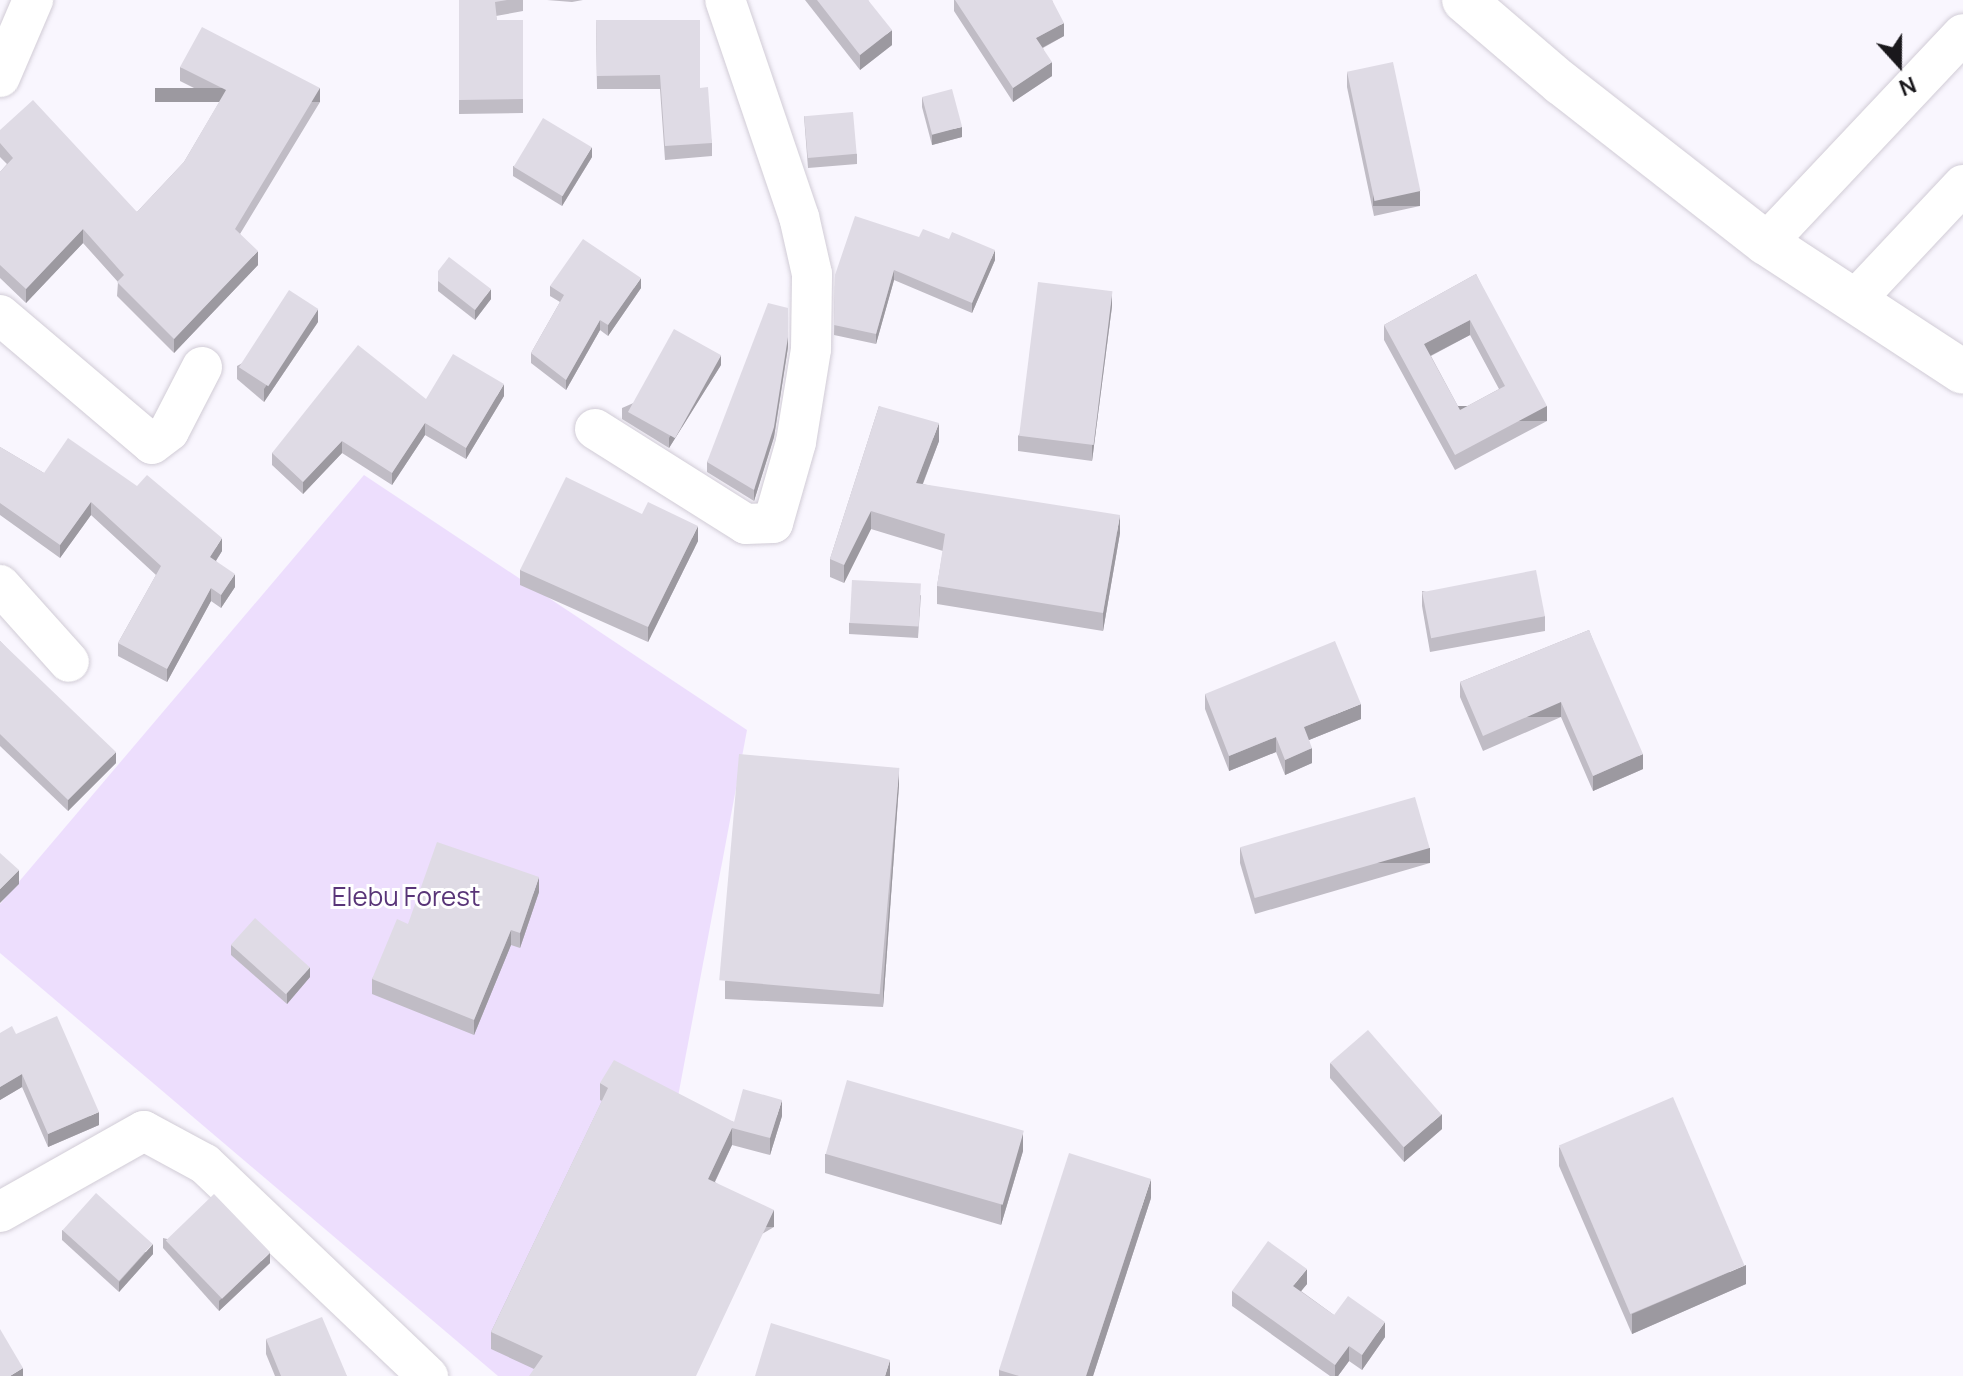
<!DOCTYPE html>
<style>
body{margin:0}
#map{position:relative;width:1963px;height:1376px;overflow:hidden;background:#f9f6fe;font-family:Manrope,sans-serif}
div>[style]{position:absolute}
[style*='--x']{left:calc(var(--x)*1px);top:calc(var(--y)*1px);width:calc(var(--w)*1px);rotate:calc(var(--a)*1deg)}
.green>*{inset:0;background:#eddefd}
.roads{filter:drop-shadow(0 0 2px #d1ccd6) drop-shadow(0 0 2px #d1ccd6)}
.minor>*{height:40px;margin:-20px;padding:0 20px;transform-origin:20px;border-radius:20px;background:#fff}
.major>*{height:44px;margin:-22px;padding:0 22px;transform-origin:22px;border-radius:22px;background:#fff}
.wall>*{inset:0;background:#c0bcc5}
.shaded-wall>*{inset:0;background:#9c99a0;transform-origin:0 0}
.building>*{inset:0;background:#dfdbe5;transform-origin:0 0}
span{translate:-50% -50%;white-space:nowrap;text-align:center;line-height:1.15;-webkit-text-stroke:6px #fff;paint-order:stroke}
.park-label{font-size:26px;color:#593578}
.north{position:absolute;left:1859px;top:24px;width:80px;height:80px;-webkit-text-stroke:6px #fff;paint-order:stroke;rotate:159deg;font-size:22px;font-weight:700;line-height:32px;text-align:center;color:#1a181c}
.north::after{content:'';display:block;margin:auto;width:28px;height:36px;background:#1a181c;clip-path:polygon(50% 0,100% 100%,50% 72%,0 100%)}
</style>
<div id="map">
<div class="green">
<div style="clip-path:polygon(364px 475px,747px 730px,677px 1102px,540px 1376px,498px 1376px,0 953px,0 904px)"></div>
</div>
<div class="roads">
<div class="minor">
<div style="--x:0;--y:77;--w:84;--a:-66.8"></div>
<div style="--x:1766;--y:243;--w:287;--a:-46.7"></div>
<div style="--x:1854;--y:301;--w:159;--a:-46.8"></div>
<div style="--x:0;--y:315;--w:199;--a:40.3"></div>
<div style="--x:152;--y:444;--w:21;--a:-37"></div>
<div style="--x:169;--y:431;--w:72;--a:-62.7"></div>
<div style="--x:595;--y:429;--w:178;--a:32.2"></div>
<div style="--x:746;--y:524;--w:27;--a:-2"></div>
<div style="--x:773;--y:523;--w:84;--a:-74.1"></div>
<div style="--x:796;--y:442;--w:94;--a:-80.8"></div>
<div style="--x:811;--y:349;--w:75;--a:-89.2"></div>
<div style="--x:812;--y:274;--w:58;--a:-102.8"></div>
<div style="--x:799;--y:217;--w:229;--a:-108.8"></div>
<div style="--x:0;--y:585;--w:103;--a:48.1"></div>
<div style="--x:0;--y:1212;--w:165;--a:-29.4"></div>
<div style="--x:144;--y:1131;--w:69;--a:28.4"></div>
<div style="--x:205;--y:1164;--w:308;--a:43.6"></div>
</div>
<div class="major">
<div style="--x:1464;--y:0;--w:128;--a:40.6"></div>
<div style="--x:1561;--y:83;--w:260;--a:38"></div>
<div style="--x:1766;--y:243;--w:235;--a:33.2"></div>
</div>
</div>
<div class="wall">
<div style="clip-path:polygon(459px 0,523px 0,523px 11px,496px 16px,497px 20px,523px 20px,523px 113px,459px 114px)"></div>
<div style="clip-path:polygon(547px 0,583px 0,572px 2px)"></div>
<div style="clip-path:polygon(805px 0,868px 0,892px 45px,860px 70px)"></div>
<div style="clip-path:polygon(954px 0,1052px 0,1064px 36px,1043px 48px,1052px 76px,1013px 102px,954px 11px)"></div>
<div style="clip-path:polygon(596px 20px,700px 88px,712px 143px,712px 156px,665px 160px,660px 89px,597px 89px)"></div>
<div style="clip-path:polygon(180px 67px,320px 102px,240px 234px,258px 265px,174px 353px,117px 296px,118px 282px,83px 243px,26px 303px,0 278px,0 172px,7px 164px,0 157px,0 130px,137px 212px,184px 162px,220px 101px,180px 81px)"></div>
<div style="clip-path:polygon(1347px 72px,1420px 206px,1374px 216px,1347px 87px)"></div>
<div style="clip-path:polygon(922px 97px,962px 137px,932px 145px,922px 107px)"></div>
<div style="clip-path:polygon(804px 116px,857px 154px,857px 164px,808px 168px)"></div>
<div style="clip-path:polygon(592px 157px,562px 206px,513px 176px,513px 166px)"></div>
<div style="clip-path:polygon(919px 237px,995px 260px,972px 313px,894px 280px,876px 344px,834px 335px,835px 275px)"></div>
<div style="clip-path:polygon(438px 271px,491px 299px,475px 320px,438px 291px)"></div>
<div style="clip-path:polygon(evenodd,1476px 274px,1547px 421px,1455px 470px,1384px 340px,1384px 325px,1476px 274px,1470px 335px,1499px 389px,1460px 410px,1431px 356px,1470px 335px)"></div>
<div style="clip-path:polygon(550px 286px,641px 288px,608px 336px,600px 330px,566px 390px,531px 363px,531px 353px,560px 302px,550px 296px)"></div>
<div style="clip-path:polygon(1112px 306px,1092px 461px,1018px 451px,1018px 436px)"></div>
<div style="clip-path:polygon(318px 322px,264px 402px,237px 379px,237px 366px)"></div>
<div style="clip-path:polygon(788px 347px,774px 437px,754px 501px,707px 472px,707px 462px)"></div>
<div style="clip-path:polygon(721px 365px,669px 448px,622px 419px,622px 408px)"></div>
<div style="clip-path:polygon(504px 396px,466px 459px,425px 435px,392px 485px,342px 453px,303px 494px,272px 465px,272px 453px,426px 399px)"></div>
<div style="clip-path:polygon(879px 406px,939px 441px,923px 484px,1120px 533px,1103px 631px,937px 604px,937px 586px,943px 551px,871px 529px,844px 583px,830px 577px,830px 559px)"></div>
<div style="clip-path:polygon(0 447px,44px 473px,222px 551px,216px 561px,235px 587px,221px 608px,211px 601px,167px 682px,118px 656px,118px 643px,156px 575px,91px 515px,60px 558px,0 515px)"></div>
<div style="clip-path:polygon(642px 514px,698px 541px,648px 642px,520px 585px,520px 570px)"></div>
<div style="clip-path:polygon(1422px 591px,1545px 616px,1545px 631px,1430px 652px,1422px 606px)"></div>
<div style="clip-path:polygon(921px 595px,918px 638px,849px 634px,849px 623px)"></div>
<div style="clip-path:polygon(1589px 630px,1643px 769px,1593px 791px,1561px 717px,1483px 751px,1460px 697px,1460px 682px)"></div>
<div style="clip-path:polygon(0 641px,116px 763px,68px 811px,0 746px)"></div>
<div style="clip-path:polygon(1205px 694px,1361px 719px,1309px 740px,1312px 763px,1285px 775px,1276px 752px,1229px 771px,1205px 709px)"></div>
<div style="clip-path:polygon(899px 785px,883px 1007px,725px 999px,725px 981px)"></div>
<div style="clip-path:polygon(1240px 848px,1430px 863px,1255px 914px,1240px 863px)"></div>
<div style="clip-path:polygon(539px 892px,520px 948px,511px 945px,474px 1035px,372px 994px,372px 979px,408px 924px)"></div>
<div style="clip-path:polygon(231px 945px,310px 977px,287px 1004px,231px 955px)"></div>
<div style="clip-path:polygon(0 1033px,99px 1125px,48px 1147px,22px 1087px,0 1100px)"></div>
<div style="clip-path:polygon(1330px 1063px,1442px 1129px,1404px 1162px,1330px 1078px)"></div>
<div style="clip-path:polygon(600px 1083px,734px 1122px,782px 1116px,770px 1155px,732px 1145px,715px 1182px,774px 1227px,534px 1369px,491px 1349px,491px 1332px,602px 1101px,600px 1100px)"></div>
<div style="clip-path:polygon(1559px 1147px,1746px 1284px,1632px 1334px,1559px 1166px)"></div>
<div style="clip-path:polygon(1023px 1151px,1001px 1225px,825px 1173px,825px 1154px)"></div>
<div style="clip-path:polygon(1151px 1198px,1093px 1376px,999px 1376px,999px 1370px)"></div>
<div style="clip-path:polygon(62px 1230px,153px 1254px,119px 1292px,62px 1240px)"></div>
<div style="clip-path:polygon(163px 1238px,270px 1263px,219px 1311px,163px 1248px)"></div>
<div style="clip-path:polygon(1307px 1284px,1301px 1291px,1334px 1315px,1385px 1337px,1362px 1370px,1349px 1361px,1338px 1376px,1330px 1376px,1232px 1306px,1232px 1291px)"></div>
<div style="clip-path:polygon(266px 1339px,347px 1376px,275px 1376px,266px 1354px)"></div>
</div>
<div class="shaded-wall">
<div style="clip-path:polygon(1064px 23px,1064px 36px,1036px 51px,1036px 38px)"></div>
<div style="clip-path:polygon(892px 30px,892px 45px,860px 70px,860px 55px)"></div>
<div style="clip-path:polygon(1052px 62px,1052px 76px,1013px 102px,1013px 88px)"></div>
<div style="left:320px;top:88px;width:14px;height:165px;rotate:90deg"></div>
<div style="clip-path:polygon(962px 127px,962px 137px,932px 145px,932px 134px)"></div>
<div style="clip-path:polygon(592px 147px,592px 157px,562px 206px,562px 195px)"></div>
<div style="left:1420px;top:191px;width:15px;height:47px;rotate:90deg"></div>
<div style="clip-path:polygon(83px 229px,83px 243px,26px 303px,26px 289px)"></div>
<div style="clip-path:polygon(995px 250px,995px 260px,972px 313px,972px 303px)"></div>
<div style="clip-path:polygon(258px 251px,258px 265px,174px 353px,174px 339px)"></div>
<div style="clip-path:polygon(894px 270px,894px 280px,876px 344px,876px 334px)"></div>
<div style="clip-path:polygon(641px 278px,641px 288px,608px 336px,608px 325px)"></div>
<div style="clip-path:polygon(491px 289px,491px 299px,475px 320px,475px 310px)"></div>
<div style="clip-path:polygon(1112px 291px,1112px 306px,1092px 461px,1092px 446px)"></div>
<div style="clip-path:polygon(788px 308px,788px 347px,774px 437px,754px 501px,754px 490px)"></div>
<div style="clip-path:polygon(318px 309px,318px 322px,264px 402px,264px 389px)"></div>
<div style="clip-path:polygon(600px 320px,600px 330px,566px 390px,566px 380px)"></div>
<div style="clip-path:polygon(1470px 320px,1470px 335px,1424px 359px,1424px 344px)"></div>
<div style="clip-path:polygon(721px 355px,721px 365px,669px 448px,669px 438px)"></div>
<div style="clip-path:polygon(504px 384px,504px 396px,466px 459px,466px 448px)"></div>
<div style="left:1547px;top:406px;width:15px;height:104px;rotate:90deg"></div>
<div style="clip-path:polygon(425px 423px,425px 435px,392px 485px,392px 473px)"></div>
<div style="clip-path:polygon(939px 423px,939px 441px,916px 501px,916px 483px)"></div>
<div style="clip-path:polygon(342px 441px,342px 453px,303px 494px,303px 482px)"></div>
<div style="clip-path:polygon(91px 502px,91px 515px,60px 558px,60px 545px)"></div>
<div style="clip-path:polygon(871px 511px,871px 529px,844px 583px,844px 565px)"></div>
<div style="clip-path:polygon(1120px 515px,1120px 533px,1103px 631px,1103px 613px)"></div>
<div style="clip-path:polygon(698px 526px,698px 541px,648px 642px,648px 627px)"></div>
<div style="clip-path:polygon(222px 538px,222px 551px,210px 570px,210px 557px)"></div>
<div style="clip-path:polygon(235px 574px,235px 587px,221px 608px,221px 595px)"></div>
<div style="clip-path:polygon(211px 588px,211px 601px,167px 682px,167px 669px)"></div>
<div style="left:1561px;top:702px;width:15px;height:85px;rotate:90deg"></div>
<div style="clip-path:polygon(1361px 704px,1361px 719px,1304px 742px,1304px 727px)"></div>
<div style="clip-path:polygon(1276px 737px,1276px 752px,1229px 771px,1229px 756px)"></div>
<div style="clip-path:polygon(1312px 748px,1312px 763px,1285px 775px,1285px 760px)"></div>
<div style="clip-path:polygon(116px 752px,116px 763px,68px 811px,68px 800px)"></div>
<div style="clip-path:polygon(1643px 754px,1643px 769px,1593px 791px,1593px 776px)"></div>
<div style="clip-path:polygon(899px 767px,899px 785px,883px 1007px,883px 989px)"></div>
<div style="left:1430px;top:848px;width:15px;height:182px;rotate:90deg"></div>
<div style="clip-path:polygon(19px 870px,19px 884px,0 903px,0 889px)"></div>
<div style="clip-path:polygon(539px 877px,539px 892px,520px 948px,520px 933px)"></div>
<div style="clip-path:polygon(511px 930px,511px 945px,474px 1035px,474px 1020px)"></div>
<div style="clip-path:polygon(310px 967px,310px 977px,287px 1004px,287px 993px)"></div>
<div style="clip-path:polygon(22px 1074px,22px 1087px,0 1100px,0 1087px)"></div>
<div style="clip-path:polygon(782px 1100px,782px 1116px,770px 1155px,770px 1138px)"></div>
<div style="clip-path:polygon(99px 1112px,99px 1125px,48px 1147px,48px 1134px)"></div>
<div style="clip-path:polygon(1442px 1114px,1442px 1129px,1404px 1162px,1404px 1147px)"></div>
<div style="clip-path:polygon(732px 1128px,732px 1145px,708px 1196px,708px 1179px)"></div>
<div style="clip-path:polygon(1023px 1132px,1023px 1151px,1001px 1225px,1001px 1206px)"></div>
<div style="clip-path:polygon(1151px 1179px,1151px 1198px,1093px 1376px,1086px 1376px)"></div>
<div style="left:774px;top:1210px;width:17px;height:183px;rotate:90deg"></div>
<div style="clip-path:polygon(153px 1244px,153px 1254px,119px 1292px,119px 1282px)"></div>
<div style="clip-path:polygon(270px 1253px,270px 1263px,219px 1311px,219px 1301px)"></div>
<div style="clip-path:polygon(1746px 1265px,1746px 1284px,1632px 1334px,1632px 1314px)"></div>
<div style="clip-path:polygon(1307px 1269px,1307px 1284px,1293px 1301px,1293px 1286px)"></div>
<div style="clip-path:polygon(1385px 1322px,1385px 1337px,1362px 1370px,1362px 1355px)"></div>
<div style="clip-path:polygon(1349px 1346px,1349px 1361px,1338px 1376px,1335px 1376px,1335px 1365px)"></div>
<div style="clip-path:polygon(890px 1360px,890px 1376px,885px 1376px)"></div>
<div style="clip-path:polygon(23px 1368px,23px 1376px,10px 1376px)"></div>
</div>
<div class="building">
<div style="clip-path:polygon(459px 0,507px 0,495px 2px,497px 20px,523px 20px,523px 99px,459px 100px)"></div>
<div style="clip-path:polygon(817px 0,868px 0,892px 30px,860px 55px)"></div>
<div style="clip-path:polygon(955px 0,1052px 0,1064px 23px,1036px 38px,1052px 62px,1013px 88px)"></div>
<div style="clip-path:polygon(596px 20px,700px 20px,700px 88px,708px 87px,712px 143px,665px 146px,660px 75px,597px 76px)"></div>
<div style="clip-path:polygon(202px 27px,320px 88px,235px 229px,258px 251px,174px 339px,117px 282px,124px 275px,83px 229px,26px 289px,0 265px,0 172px,13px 158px,0 143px,0 130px,33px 100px,137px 212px,184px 162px,226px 90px,180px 67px)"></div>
<div style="left:1393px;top:62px;width:132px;height:47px;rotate:78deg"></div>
<div style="left:952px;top:89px;width:39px;height:31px;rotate:75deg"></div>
<div style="left:853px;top:112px;width:42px;height:49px;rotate:85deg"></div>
<div style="left:543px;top:118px;width:57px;height:57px;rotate:31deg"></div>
<div style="clip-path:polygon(855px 216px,919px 237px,923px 229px,949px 239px,952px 232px,995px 250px,972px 303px,894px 270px,876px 334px,834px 325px,835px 275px)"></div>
<div style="clip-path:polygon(583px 239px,641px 278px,608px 325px,600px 320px,566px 380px,531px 353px,564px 295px,550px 286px)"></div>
<div style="clip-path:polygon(449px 257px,491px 289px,475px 310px,438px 281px,438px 271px)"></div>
<div style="clip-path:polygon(evenodd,1476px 274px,1547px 406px,1455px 455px,1384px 325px,1476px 274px,1470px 320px,1505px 386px,1460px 410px,1424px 344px,1470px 320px)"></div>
<div style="left:1038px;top:282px;width:75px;height:155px;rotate:7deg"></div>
<div style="left:289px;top:290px;width:35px;height:92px;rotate:33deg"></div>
<div style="clip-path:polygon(768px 303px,788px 308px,788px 337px,774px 427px,754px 490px,707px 462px)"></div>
<div style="left:674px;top:329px;width:54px;height:95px;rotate:29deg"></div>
<div style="clip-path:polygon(358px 345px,426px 399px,453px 354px,504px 384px,466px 448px,425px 423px,392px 473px,342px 441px,303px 482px,272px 453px)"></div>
<div style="clip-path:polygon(879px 406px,939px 423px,916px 483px,1120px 515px,1103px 613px,937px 586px,945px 534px,871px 511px,844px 565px,830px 559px)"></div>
<div style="clip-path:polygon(68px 438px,137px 486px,147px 475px,222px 538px,210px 557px,235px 574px,221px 595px,211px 588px,167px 669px,118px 643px,161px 566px,91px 502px,60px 545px,0 503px,0 447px,44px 473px)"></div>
<div style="clip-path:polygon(566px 477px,642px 514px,648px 502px,698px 526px,648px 627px,520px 570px)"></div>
<div style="left:1536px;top:570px;width:47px;height:116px;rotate:79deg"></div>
<div style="left:852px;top:580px;width:69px;height:43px;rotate:3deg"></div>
<div style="clip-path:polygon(1589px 630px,1643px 754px,1593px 776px,1561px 702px,1483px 736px,1460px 682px)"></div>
<div style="clip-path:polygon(0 641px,116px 752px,68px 800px,0 734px)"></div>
<div style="clip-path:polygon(1335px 641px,1361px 704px,1304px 727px,1312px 748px,1285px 760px,1276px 737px,1229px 756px,1205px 694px)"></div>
<div style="left:739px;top:754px;width:161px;height:227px;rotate:5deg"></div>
<div style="left:1415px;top:797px;width:53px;height:182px;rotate:74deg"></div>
<div style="clip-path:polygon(437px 842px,539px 877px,520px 933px,511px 930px,474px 1020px,372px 979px,397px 919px,408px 924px)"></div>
<div style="clip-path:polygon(0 853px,19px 870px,0 889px)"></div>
<div style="left:255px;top:918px;width:74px;height:36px;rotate:42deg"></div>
<div style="clip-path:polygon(57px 1016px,99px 1112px,48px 1134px,22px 1074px,0 1087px,0 1033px,12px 1026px,16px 1034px)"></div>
<div style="left:1368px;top:1030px;width:112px;height:50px;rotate:49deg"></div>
<div style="clip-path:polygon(614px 1060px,734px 1122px,743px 1089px,782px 1100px,770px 1138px,732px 1128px,708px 1179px,774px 1210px,696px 1376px,529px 1376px,543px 1356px,491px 1332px,608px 1088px,600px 1083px)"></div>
<div style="left:847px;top:1080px;width:184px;height:77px;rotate:16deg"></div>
<div style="left:1673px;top:1097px;width:183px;height:124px;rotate:67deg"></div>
<div style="clip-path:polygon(1069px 1153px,1151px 1179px,1086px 1376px,1019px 1376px,999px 1370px)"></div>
<div style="left:96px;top:1193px;width:76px;height:50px;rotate:42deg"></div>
<div style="left:214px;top:1194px;width:81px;height:67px;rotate:46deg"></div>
<div style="clip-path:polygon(1268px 1241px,1307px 1269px,1293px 1286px,1334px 1315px,1348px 1296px,1385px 1322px,1362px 1355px,1349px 1346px,1335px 1365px,1232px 1291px)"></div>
<div style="clip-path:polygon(322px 1317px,347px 1376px,281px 1376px,266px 1339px)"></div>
<div style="clip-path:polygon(771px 1323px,890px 1360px,885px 1376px,755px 1376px)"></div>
<div style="clip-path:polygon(0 1329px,23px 1368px,10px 1376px,0 1376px)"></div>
</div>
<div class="park-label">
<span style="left:406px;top:897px">Elebu Forest</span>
</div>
<div class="north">N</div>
</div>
